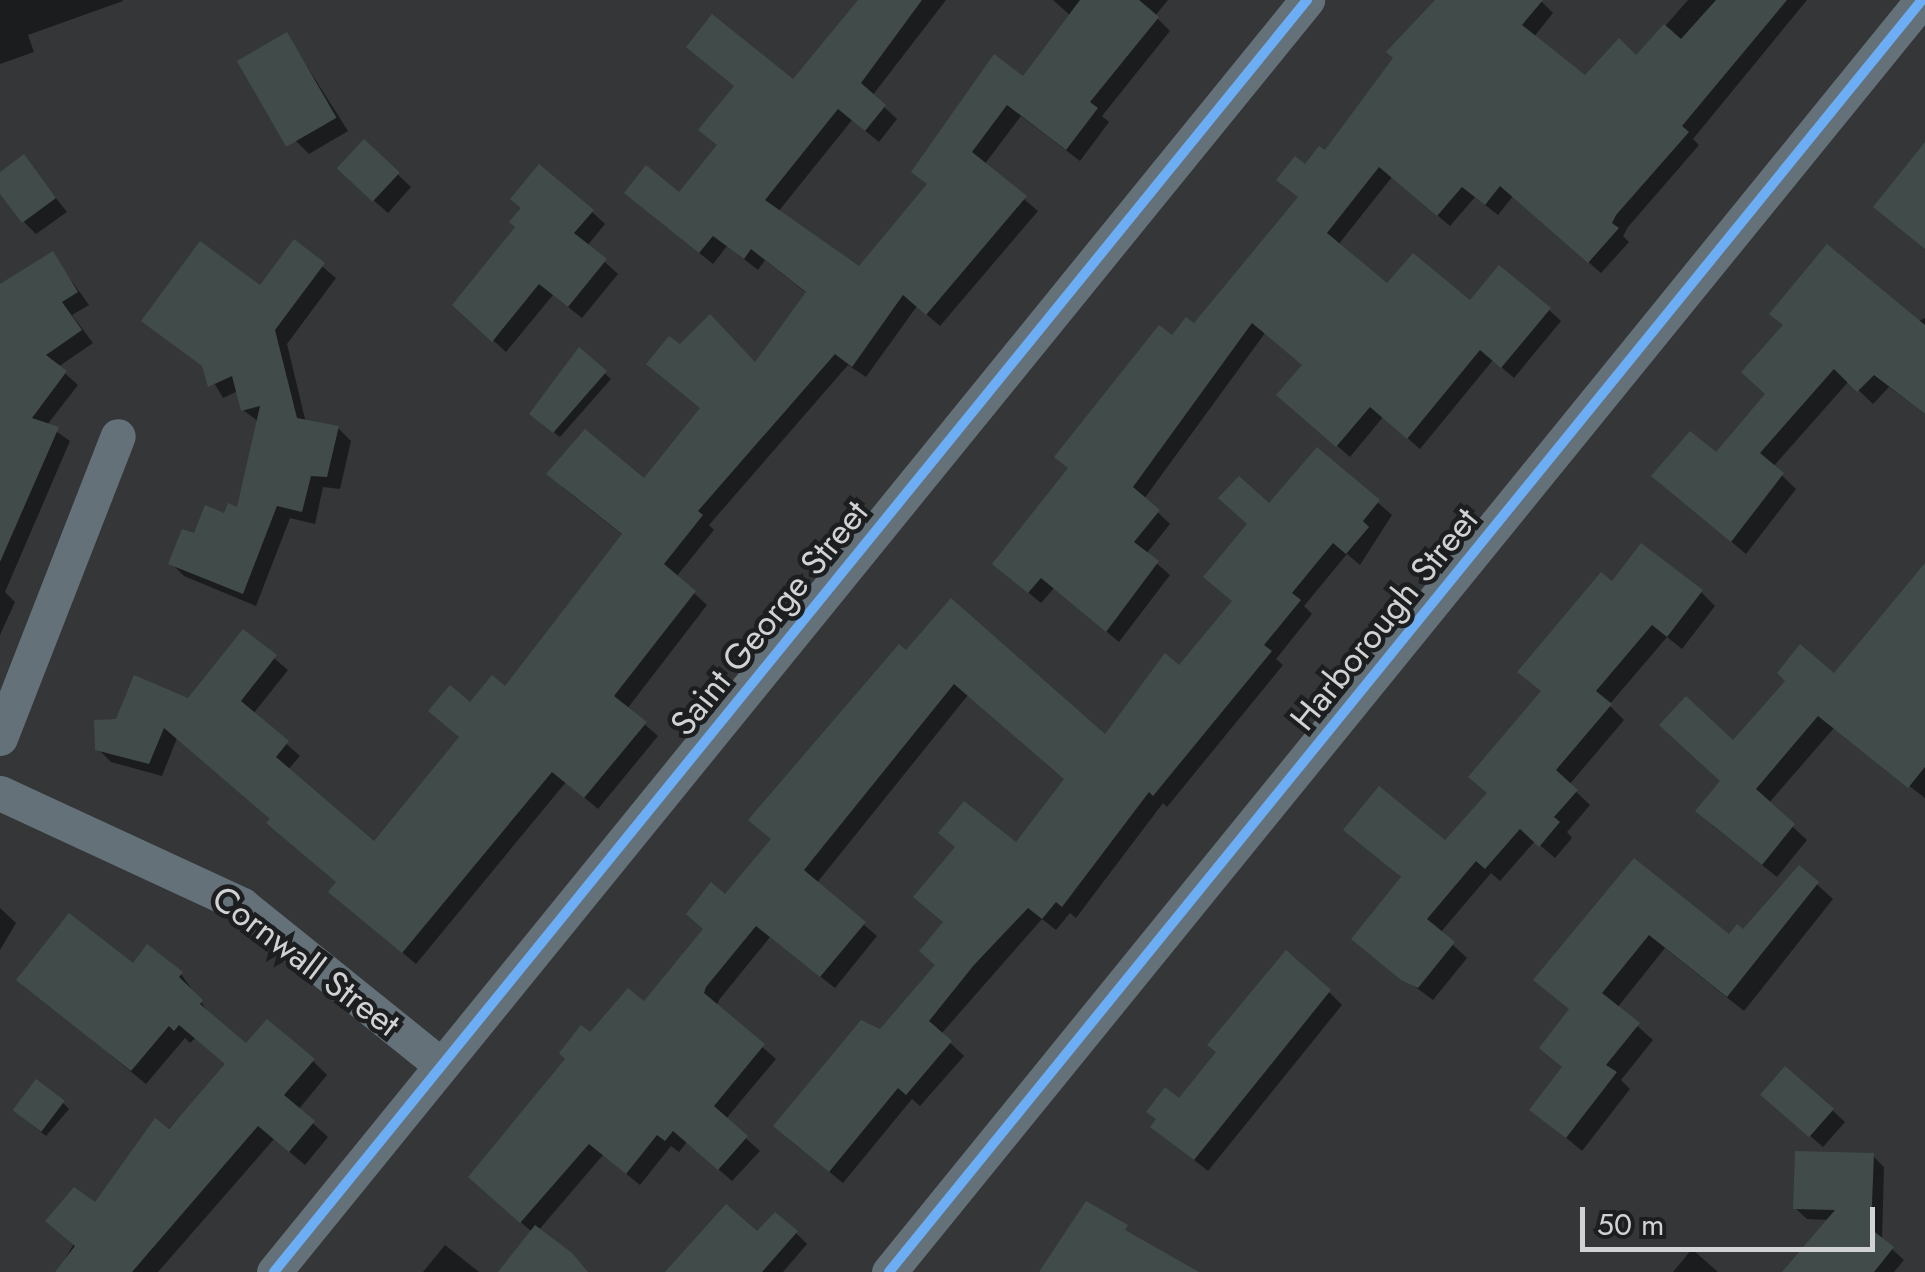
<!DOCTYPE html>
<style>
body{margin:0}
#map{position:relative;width:1925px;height:1272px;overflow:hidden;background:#343637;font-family:Jost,sans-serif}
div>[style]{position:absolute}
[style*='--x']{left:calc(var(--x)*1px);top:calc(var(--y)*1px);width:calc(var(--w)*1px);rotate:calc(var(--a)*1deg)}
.shadow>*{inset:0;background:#0007}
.building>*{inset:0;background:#414c4a;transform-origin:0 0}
.street>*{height:35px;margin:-17.5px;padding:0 17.5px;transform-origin:17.5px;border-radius:17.5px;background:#647179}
.cycleway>*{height:10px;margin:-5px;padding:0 5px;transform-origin:5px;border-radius:5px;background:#6dadf4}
span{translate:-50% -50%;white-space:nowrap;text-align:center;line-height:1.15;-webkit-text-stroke:9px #1c1e1f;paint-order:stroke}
.street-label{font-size:35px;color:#d0d2d3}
.scale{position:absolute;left:1580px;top:1207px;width:295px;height:45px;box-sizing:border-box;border:5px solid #d0d2d3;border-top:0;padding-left:12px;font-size:30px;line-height:35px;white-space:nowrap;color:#d0d2d3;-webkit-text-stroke:8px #1c1e1f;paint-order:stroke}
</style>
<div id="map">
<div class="shadow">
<div style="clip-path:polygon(0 0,122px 0,123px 1px,28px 35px,34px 52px,0 64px)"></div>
<div style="clip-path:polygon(862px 0,946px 0,872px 96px,897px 119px,879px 142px,852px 120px,778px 212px,859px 270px,929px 186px,915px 172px,1024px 80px,1071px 16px,1053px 0,1168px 0,1155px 16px,1170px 31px,1102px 116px,1109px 122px,1080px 161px,1021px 116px,984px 165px,1038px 211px,940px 326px,917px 306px,866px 377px,848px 365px,709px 525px,714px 530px,676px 577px,707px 605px,627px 709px,658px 736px,598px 809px,566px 782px,416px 964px,344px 904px,339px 883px,272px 820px,177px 738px,162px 776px,111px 762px,98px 749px,117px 722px,189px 701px,244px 633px,288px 670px,253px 714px,300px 756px,287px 771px,374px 844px,461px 738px,470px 705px,505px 690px,624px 536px,562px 487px,645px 482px,702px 410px,680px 348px,755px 365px,808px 294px,765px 260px,758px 270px,727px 246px,713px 264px,640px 205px,680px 196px,793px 83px)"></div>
<div style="clip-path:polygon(1436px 0,1540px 0,1553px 13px,1533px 38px,1585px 79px,1637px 58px,1688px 0,1807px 0,1693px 139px,1699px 145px,1628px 227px,1623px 236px,1629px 242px,1601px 273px,1513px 196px,1498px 215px,1475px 197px,1450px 226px,1392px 177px,1338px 245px,1388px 287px,1470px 304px,1549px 310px,1561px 321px,1514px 378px,1493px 360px,1420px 449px,1383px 417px,1350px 457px,1292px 406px,1305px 366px,1265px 333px,1144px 499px,1170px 524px,1146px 554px,1170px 575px,1119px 642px,1054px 588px,1041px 603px,1008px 576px,1070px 470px,1057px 457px,1172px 339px,1194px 327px,1300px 199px,1305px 167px,1325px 154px)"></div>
<div style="clip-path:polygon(287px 35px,348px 131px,309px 154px,296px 141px)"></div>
<div style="clip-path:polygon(364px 143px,411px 187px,388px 213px,354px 183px)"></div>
<div style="clip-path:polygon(24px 158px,67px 212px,36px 234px,23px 221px)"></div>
<div style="clip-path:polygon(592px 212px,605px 224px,587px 246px,618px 274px,582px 318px,553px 295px,506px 352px,468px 317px)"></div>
<div style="clip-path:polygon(294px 243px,336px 278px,287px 344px,306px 423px,338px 428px,351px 441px,340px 489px,323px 487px,315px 524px,290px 518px,256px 606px,184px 576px,171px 563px,238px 510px,259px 422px,243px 410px,238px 391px,223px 398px,206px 369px,145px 321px,260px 289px)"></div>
<div style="clip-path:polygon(52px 254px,89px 305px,72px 315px,93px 343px,58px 367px,78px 385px,47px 425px,70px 441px,5px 592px,15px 602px,0 635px,0 287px)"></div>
<div style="clip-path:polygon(1925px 318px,1925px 414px,1889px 387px,1873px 404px,1849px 381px,1773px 467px,1796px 489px,1746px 554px,1668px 489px,1716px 456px,1768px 395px)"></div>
<div style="clip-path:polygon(580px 351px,611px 379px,560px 437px,538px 420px)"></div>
<div style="clip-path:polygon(1317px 450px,1392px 515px,1360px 565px,1347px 554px,1304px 606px,1312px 614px,1276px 659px,1283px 665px,1167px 807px,1163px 803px,1076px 918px,1070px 913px,1056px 930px,1042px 919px,941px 1034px,964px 1056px,920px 1106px,912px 1099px,843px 1183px,789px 1139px,938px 966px,1067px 780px,968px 695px,816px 884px,877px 936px,835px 988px,770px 937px,719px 1000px,716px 1007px,776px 1059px,725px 1120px,760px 1151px,732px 1181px,687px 1142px,679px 1152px,671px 1146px,640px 1185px,603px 1155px,538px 1231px,583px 1272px,501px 1272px,532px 1232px,484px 1190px,591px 1035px,644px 1005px,705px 930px,773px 840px,899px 648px,1106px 737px,1179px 668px,1234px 602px,1269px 507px)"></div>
<div style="clip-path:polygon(1925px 567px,1925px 798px,1834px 728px,1768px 804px,1807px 840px,1777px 877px,1712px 825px,1733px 744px,1834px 676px)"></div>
<div style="clip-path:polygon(1612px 585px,1701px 592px,1715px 606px,1682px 649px,1667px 637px,1609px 705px,1624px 720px,1569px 785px,1590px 805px,1567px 832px,1572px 838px,1555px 858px,1535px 841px,1500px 881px,1491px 873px,1440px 933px,1467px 958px,1433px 1000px,1368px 952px,1403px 879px,1346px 830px,1446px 843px,1489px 794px)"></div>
<div style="clip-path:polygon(1634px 861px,1730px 937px,1744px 933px,1800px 869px,1833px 899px,1744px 1011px,1665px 948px,1617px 1008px,1653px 1040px,1621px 1080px,1630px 1089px,1582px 1151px,1532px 1109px,1564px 1068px,1571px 1011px)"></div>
<div style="clip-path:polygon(0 908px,16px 923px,0 950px)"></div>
<div style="clip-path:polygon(133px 966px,181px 974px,213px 1019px,246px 1047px,313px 1061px,327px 1075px,298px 1110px,328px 1137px,305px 1165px,274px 1139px,158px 1272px,58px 1272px,95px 1206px,228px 1066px,195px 1038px,190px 1043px,185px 1038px,146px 1084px,19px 980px)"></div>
<div style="clip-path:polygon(1329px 992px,1342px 1005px,1208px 1171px,1153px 1127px)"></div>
<div style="clip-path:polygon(63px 1103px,69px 1109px,46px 1136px,21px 1116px)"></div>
<div style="clip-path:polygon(1777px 1107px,1832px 1110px,1845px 1122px,1823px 1147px)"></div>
<div style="clip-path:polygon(1873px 1156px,1884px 1167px,1882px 1240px,1904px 1260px,1894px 1272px,1785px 1272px,1830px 1220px,1807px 1219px,1795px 1208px)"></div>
<div style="clip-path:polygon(796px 1233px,807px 1244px,783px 1272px,670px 1272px,758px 1235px)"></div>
<div style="clip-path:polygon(445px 1245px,479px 1272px,423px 1272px)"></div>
<div style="clip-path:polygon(1692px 1249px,1718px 1272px,1673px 1272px)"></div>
</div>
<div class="building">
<div style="clip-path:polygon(858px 0,922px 0,861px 83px,886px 105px,865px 131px,838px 109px,765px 200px,859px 266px,927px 184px,911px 172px,994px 54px,1023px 76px,1080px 0,1139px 0,1159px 17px,1090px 102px,1098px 108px,1066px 150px,1007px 105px,972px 152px,1027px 196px,926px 315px,903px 295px,852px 367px,835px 354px,698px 511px,703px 515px,664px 564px,696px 591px,614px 696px,647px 722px,584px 798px,552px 772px,402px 953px,328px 892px,336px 882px,266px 823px,270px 819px,164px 728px,149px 764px,95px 750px,94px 720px,116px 719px,134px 675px,188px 698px,243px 629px,277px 655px,241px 701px,289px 741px,276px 757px,374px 841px,459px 737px,428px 711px,450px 685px,470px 702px,492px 675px,505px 686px,622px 534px,546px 474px,585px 429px,644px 478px,700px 408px,646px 364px,669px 336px,680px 344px,710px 314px,755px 362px,806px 292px,751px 249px,744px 259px,713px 236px,699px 253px,624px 193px,646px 165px,679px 192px,717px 145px,698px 130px,734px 86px,686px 47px,712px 14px,793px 79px)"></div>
<div style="clip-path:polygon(1435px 0,1543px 0,1522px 25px,1585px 75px,1619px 38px,1636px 55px,1664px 24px,1681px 39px,1716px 0,1787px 0,1682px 126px,1689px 132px,1616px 215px,1612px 223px,1619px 228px,1588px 263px,1500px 186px,1485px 205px,1462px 187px,1437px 216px,1379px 167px,1327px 233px,1387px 283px,1413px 253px,1470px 300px,1499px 265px,1551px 308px,1501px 368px,1480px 350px,1407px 439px,1370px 407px,1336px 447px,1276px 395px,1302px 365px,1252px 323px,1133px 487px,1160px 510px,1134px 542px,1159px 561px,1106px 632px,1041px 578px,1028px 593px,992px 564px,1068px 468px,1054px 457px,1159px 325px,1172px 335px,1186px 317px,1194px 323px,1298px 197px,1276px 180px,1295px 156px,1305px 164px,1319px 146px,1325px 150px,1393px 58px,1386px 52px)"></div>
<div style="left:287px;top:32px;width:99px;height:58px;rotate:60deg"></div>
<div style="left:364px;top:139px;width:49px;height:40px;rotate:43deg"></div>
<div style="clip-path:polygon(1925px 142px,1925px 249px,1873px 207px)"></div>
<div style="clip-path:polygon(24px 154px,56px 198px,22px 223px,0 194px,0 172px)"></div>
<div style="clip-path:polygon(539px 164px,594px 210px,574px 233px,607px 259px,568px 307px,539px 284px,492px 342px,452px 305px,515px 227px,509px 222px,521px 208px,510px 199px)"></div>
<div style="clip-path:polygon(294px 239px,325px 263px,275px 330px,297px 418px,339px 426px,327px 477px,311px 476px,302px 512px,277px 506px,243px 594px,168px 564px,182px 529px,194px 533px,205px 505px,224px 513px,228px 503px,237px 507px,260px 406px,241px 411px,232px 376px,208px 387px,202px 366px,141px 321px,200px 241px,260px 285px)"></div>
<div style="clip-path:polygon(1827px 244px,1925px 325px,1925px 414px,1874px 375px,1857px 392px,1834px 369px,1760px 453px,1784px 473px,1731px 542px,1651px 476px,1690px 431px,1716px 452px,1765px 394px,1741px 372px,1783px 325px,1769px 314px)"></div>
<div style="clip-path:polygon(53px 251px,78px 292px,62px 302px,82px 330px,46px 355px,67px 371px,32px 418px,59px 427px,0 562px,0 284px)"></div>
<div style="clip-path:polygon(579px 347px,607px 371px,553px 433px,529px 414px)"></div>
<div style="clip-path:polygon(1317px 447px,1380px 500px,1363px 521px,1369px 527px,1346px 554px,1333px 543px,1292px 593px,1301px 600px,1264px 645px,1272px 651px,1153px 796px,1149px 792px,1062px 907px,1056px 902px,1042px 919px,1028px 908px,974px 965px,929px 1021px,952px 1041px,906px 1095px,898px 1088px,829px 1172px,773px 1126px,861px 1020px,880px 1029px,935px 965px,919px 951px,943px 922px,913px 897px,955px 847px,938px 833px,964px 801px,1016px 842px,1064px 779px,954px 684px,804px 870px,866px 922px,820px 977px,756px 926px,706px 987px,704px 993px,765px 1044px,714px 1106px,748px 1136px,718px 1170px,673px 1131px,665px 1141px,657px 1135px,626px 1174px,589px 1144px,520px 1223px,468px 1177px,565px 1059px,559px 1053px,581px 1025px,590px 1032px,628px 988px,644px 1001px,703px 929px,686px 914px,711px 882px,725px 894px,771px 839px,748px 820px,899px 644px,906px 650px,951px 598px,1105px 734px,1165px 653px,1179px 665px,1232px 601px,1203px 577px,1247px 524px,1218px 498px,1239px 476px,1269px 503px)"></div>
<div style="clip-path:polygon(1641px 543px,1703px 590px,1667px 637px,1652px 625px,1596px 691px,1612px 704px,1556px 770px,1578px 790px,1554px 817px,1560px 822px,1539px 847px,1520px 829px,1485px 869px,1476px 861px,1427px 919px,1455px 942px,1418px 988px,1401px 980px,1351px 939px,1401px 877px,1343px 830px,1379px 786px,1445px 840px,1487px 793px,1468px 777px,1541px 691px,1517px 672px,1601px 572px,1612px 581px)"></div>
<div style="clip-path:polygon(1925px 563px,1925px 767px,1908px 788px,1818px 716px,1756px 789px,1795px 824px,1762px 865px,1695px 811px,1720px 781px,1659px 725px,1686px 696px,1733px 740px,1785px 681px,1777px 673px,1800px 644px,1834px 673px)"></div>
<div style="clip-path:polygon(1634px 858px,1729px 934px,1737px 924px,1743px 929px,1799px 865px,1819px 882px,1727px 997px,1649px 935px,1602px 993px,1640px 1023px,1606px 1065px,1617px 1072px,1566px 1138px,1529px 1110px,1562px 1067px,1539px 1048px,1569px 1009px,1533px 980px)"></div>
<div style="clip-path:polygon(69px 913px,133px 963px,147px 944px,183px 972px,179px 977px,203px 1000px,200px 1004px,246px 1043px,267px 1019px,315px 1059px,284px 1095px,315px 1121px,289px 1152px,258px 1126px,132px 1272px,55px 1272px,75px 1246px,45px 1221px,74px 1187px,95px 1202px,155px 1118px,169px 1129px,225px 1064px,179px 1025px,174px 1031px,169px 1026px,131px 1071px,16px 980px)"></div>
<div style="clip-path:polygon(1286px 950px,1331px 990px,1194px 1160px,1150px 1127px,1156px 1119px,1146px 1112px,1165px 1087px,1179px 1098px,1216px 1052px,1207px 1045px)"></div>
<div style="left:1785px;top:1066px;width:65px;height:38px;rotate:41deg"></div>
<div style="left:36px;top:1079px;width:36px;height:39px;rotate:37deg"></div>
<div style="clip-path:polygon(1795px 1151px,1874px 1153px,1871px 1229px,1894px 1247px,1874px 1272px,1782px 1272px,1835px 1210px,1793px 1209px)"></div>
<div style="clip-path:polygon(1086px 1201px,1128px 1225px,1125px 1230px,1199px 1272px,1039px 1272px)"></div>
<div style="clip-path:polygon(726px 1204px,757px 1231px,775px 1212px,798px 1231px,762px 1272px,665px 1272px)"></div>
<div style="clip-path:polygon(535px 1225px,572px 1253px,588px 1272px,498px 1272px)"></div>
</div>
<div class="street">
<div style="--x:0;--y:738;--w:324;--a:-68.7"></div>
<div style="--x:0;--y:793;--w:267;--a:24.8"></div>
<div style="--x:242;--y:905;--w:255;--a:38.8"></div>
<div style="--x:274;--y:1272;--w:1639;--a:-50.92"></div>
<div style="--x:889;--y:1272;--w:1639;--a:-50.92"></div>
</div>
<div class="cycleway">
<div style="--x:274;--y:1272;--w:1639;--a:-50.92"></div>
<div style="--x:889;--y:1272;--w:1639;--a:-50.92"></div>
</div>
<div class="street-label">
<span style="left:769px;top:618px;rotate:-51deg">Saint George Street</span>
<span style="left:1384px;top:619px;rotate:-51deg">Harborough Street</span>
<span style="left:306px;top:961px;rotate:37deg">Cornwall Street</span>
</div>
<div class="scale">50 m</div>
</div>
